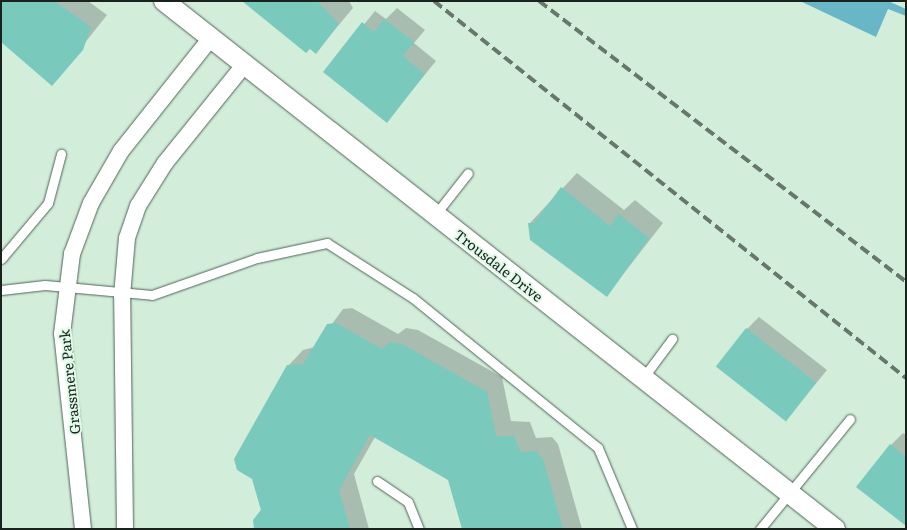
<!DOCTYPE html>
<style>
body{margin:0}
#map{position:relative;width:907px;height:530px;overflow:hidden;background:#d3eddb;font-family:Literata,serif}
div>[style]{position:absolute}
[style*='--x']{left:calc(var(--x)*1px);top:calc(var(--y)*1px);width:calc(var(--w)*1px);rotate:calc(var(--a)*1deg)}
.water>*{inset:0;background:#68b6c6}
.shadow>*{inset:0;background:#0003}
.building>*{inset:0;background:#7ac9bd;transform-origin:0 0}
.roads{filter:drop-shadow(0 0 1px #4e6455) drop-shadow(0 0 1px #4e6455)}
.service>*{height:9px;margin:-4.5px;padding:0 4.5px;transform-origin:4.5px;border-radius:4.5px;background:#fff}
.minor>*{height:16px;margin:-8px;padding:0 8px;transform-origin:8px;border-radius:8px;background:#fff}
.tertiary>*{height:20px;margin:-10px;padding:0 10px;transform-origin:10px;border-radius:10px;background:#fff}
.rail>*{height:4px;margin-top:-2px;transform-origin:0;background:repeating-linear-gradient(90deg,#67776c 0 10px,transparent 0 15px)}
span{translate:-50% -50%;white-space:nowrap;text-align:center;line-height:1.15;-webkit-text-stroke:4px #e0fae8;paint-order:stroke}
.street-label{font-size:14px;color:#19221c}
.frame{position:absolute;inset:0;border:2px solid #19221c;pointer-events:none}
</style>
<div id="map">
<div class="water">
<div style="clip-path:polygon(800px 1px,888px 1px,906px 9px,906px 16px,888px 9px,876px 37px)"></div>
</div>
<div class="shadow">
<div style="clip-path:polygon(1px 1px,88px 1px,107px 15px,52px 84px)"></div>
<div style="clip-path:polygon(244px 1px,349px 1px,353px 8px,316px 52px)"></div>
<div style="clip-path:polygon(397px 8px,425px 30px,414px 43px,436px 61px,387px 121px,325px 72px,375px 11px,386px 19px)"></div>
<div style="clip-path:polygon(577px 173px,624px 210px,635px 200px,663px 223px,607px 295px,529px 224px)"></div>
<div style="clip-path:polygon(352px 308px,398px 334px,406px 328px,418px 330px,502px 377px,511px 421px,530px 422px,536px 438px,552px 437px,558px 444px,582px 529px,464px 529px,449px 479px,375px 437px,354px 474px,369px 529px,257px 529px,288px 366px,303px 350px,315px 347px,343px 309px)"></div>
<div style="clip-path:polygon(759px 317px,827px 370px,786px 420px,747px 329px)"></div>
<div style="clip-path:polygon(903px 433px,906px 435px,906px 524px,891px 445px)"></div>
</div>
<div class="building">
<div style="clip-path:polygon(1px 1px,54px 1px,91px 27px,83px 50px,52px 86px,1px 42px)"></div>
<div style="clip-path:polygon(242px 1px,317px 1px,339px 24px,316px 54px,310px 49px,306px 53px)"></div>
<div style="clip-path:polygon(384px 19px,414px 42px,403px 56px,425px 74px,387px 123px,323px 72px,362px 22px,374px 32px)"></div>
<div style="clip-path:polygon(561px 187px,610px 226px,619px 214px,649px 238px,607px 297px,530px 240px,528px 223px,534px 223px)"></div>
<div style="clip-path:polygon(336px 323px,382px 349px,390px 342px,402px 344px,487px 392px,496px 436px,514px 436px,521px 452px,536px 451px,543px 459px,563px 529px,462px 529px,448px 480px,370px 435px,339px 490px,350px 529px,254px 529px,253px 520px,261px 510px,252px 479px,237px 470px,234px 459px,287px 365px,303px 364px,327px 324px)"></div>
<div style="left:746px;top:328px;width:89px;height:49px;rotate:38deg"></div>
<div style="clip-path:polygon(890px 444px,906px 457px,906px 526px,856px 487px)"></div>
</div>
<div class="roads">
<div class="service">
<div style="--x:435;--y:215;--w:53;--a:-51.8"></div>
<div style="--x:1;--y:259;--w:73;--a:-50"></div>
<div style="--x:48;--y:203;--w:51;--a:-75.1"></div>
<div style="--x:1;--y:290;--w:44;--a:-6.5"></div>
<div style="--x:45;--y:285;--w:107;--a:5.3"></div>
<div style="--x:152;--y:295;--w:111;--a:-19.4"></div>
<div style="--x:257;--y:258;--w:72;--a:-12.1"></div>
<div style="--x:327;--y:243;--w:102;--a:32.6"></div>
<div style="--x:413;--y:298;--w:238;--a:39"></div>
<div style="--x:598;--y:448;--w:88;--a:67.2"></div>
<div style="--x:643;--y:378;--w:49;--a:-53.4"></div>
<div style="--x:377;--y:481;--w:37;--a:34"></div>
<div style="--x:408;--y:502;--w:29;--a:68"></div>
<div style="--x:760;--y:529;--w:142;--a:-50.7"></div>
</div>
<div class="minor">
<div style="--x:83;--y:529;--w:196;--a:-96.1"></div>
<div style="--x:62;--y:334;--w:81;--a:-82.9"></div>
<div style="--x:72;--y:254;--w:54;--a:-69.6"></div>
<div style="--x:91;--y:203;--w:60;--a:-60"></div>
<div style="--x:121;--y:151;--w:144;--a:-51.5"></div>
<div style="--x:125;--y:529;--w:233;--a:-90.7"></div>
<div style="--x:122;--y:296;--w:58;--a:-85.1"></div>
<div style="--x:127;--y:238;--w:34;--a:-71"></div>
<div style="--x:138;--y:206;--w:51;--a:-57.9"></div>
<div style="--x:165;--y:163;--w:126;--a:-51.1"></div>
</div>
<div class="tertiary">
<div style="--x:164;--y:1;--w:854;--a:38.2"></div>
</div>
</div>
<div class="rail">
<div style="--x:434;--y:1;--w:604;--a:38.62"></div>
<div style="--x:539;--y:1;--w:462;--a:37.4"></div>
</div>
<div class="street-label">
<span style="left:499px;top:265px;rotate:38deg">Trousdale Drive</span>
<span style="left:69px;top:382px;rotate:-96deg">Grassmere Park</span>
</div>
<div class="frame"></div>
</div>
